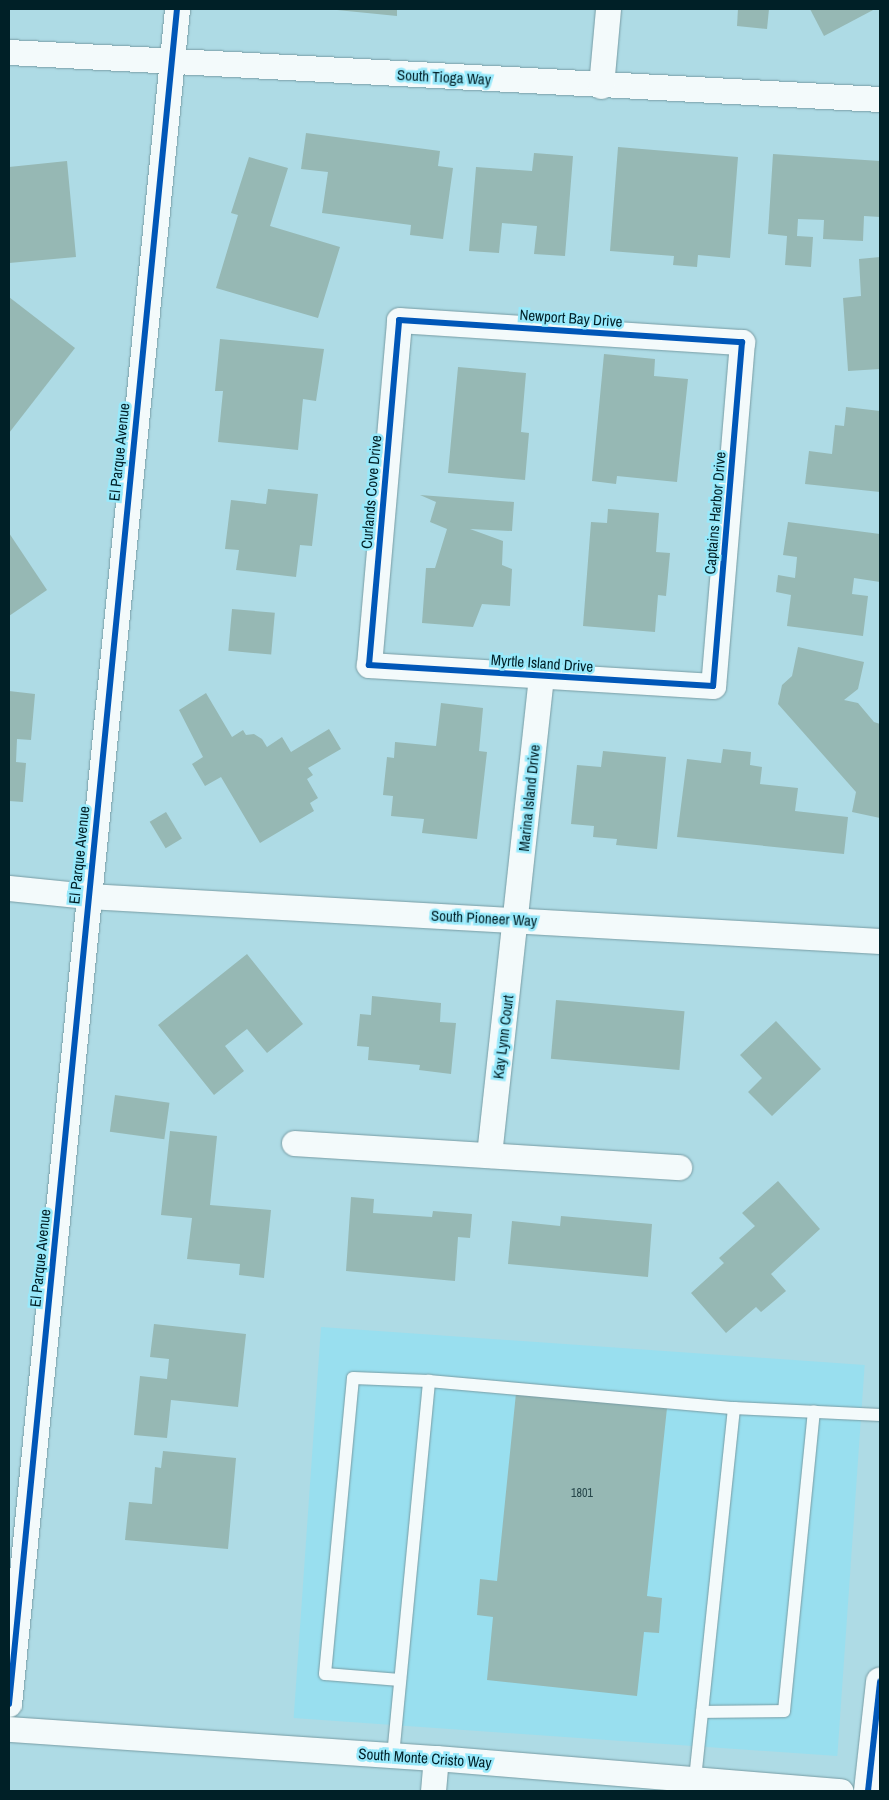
<!DOCTYPE html>
<style>
body{margin:0}
#map{position:relative;width:889px;height:1800px;overflow:hidden;background:#aedbe5;font-family:"Archivo Narrow",sans-serif}
div>[style]{position:absolute}
[style*='--x']{left:calc(var(--x)*1px);top:calc(var(--y)*1px);width:calc(var(--w)*1px);rotate:calc(var(--a)*1deg)}
.built>*{inset:0;background:#99dfef;transform-origin:0 0}
.building>*{inset:0;background:#96b8b4;transform-origin:0 0}
.roads{filter:drop-shadow(0 0 1px #779ca4) drop-shadow(0 0 1px #779ca4)}
.service>*{height:12px;margin:-6px;padding:0 6px;transform-origin:6px;border-radius:6px;background:#f3fafb}
.minor>*{height:25px;margin:-12.5px;padding:0 12.5px;transform-origin:12.5px;border-radius:12.5px;background:#f3fafb}
.secondary>*{height:28px;margin:-14px;padding:0 14px;transform-origin:14px;border-radius:14px;background:#f3fafb}
.cycleway>*{height:6px;margin:-3px;padding:0 3px;transform-origin:3px;border-radius:3px;background:#0057b8}
span{translate:-50% -50%;white-space:nowrap;text-align:center;line-height:1.15;-webkit-text-stroke:5px #98e9fb;paint-order:stroke}
.number-label{font-size:12px;color:#26464a}
.number-label span{-webkit-text-stroke-width:0}
.street-label{font-size:15px;color:#002027}
.frame{position:absolute;inset:0;border:10px solid #002027;pointer-events:none}
</style>
<div id="map">
<div class="built">
<div style="left:321px;top:1327px;width:545px;height:392px;rotate:4deg"></div>
</div>
<div class="building">
<div style="clip-path:polygon(327px 9px,397px 9px,397px 16px)"></div>
<div style="clip-path:polygon(738px 9px,769px 9px,767px 29px,737px 26px)"></div>
<div style="clip-path:polygon(810px 9px,875px 9px,824px 36px)"></div>
<div style="clip-path:polygon(306px 133px,440px 151px,438px 166px,453px 168px,443px 239px,410px 235px,411px 225px,322px 213px,328px 172px,301px 169px)"></div>
<div style="clip-path:polygon(618px 147px,738px 157px,730px 258px,698px 255px,697px 267px,673px 265px,674px 256px,610px 251px)"></div>
<div style="clip-path:polygon(534px 153px,573px 156px,565px 256px,534px 254px,537px 226px,502px 223px,499px 253px,469px 251px,476px 167px,532px 171px)"></div>
<div style="clip-path:polygon(773px 154px,880px 161px,880px 217px,864px 216px,863px 241px,823px 239px,824px 220px,798px 219px,797px 236px,813px 237px,811px 267px,785px 265px,787px 236px,768px 234px)"></div>
<div style="clip-path:polygon(249px 157px,288px 168px,270px 226px,340px 247px,318px 318px,216px 288px,238px 215px,231px 213px)"></div>
<div style="clip-path:polygon(67px 161px,76px 257px,9px 263px,9px 167px)"></div>
<div style="clip-path:polygon(880px 257px,880px 369px,848px 371px,843px 298px,861px 296px,859px 259px)"></div>
<div style="clip-path:polygon(9px 297px,75px 348px,9px 433px)"></div>
<div style="clip-path:polygon(220px 339px,324px 349px,316px 401px,303px 399px,298px 450px,218px 442px,223px 391px,215px 391px)"></div>
<div style="clip-path:polygon(604px 354px,655px 359px,654px 376px,688px 379px,677px 482px,617px 476px,616px 484px,592px 481px)"></div>
<div style="clip-path:polygon(458px 367px,526px 373px,521px 432px,529px 433px,525px 480px,448px 473px)"></div>
<div style="clip-path:polygon(846px 407px,880px 411px,880px 492px,805px 484px,809px 451px,832px 454px,835px 425px,844px 426px)"></div>
<div style="clip-path:polygon(268px 489px,318px 494px,312px 546px,300px 545px,296px 577px,236px 570px,239px 550px,225px 549px,231px 500px,266px 504px)"></div>
<div style="clip-path:polygon(420px 495px,514px 502px,512px 531px,470px 529px,503px 541px,502px 565px,512px 569px,510px 606px,482px 604px,473px 627px,422px 623px,426px 568px,435px 568px,447px 529px,430px 522px,436px 502px)"></div>
<div style="clip-path:polygon(608px 509px,659px 513px,656px 552px,670px 553px,666px 596px,658px 595px,655px 632px,583px 626px,591px 522px,607px 523px)"></div>
<div style="clip-path:polygon(788px 522px,880px 534px,880px 582px,854px 578px,852px 594px,868px 596px,863px 636px,787px 626px,791px 595px,776px 592px,778px 575px,795px 578px,797px 557px,783px 555px)"></div>
<div style="clip-path:polygon(9px 533px,47px 590px,9px 616px)"></div>
<div style="left:232px;top:609px;width:43px;height:42px;rotate:5deg"></div>
<div style="clip-path:polygon(798px 647px,864px 662px,858px 689px,844px 700px,858px 703px,874px 722px,880px 724px,880px 818px,852px 812px,856px 792px,778px 704px,782px 685px,792px 676px)"></div>
<div style="clip-path:polygon(9px 691px,35px 694px,31px 740px,17px 739px,16px 762px,26px 763px,23px 802px,9px 801px)"></div>
<div style="clip-path:polygon(206px 693px,232px 737px,243px 730px,246px 735px,254px 734px,262px 739px,267px 747px,282px 737px,291px 752px,329px 729px,341px 749px,308px 768px,313px 775px,307px 779px,318px 798px,310px 803px,314px 811px,260px 843px,221px 777px,205px 786px,192px 764px,203px 757px,179px 710px)"></div>
<div style="clip-path:polygon(441px 703px,483px 708px,479px 751px,487px 752px,477px 839px,422px 833px,424px 819px,391px 816px,393px 796px,383px 795px,387px 757px,394px 758px,395px 742px,436px 746px)"></div>
<div style="clip-path:polygon(723px 749px,751px 752px,750px 765px,762px 767px,760px 784px,798px 788px,795px 811px,848px 817px,844px 854px,677px 837px,687px 759px,721px 763px)"></div>
<div style="clip-path:polygon(603px 751px,666px 757px,657px 849px,616px 845px,617px 839px,593px 837px,594px 826px,571px 824px,577px 765px,601px 767px)"></div>
<div style="left:166px;top:812px;width:31px;height:19px;rotate:59deg"></div>
<div style="clip-path:polygon(247px 954px,303px 1024px,267px 1053px,247px 1029px,225px 1046px,244px 1071px,214px 1095px,158px 1025px)"></div>
<div style="clip-path:polygon(372px 996px,441px 1003px,440px 1022px,456px 1023px,451px 1074px,419px 1070px,420px 1065px,368px 1060px,369px 1047px,357px 1046px,360px 1014px,371px 1015px)"></div>
<div style="left:556px;top:1000px;width:129px;height:59px;rotate:5deg"></div>
<div style="clip-path:polygon(776px 1021px,821px 1069px,772px 1116px,748px 1092px,762px 1078px,740px 1055px)"></div>
<div style="left:115px;top:1095px;width:55px;height:37px;rotate:8deg"></div>
<div style="clip-path:polygon(170px 1131px,217px 1136px,210px 1205px,271px 1210px,264px 1278px,239px 1275px,240px 1264px,187px 1259px,192px 1218px,161px 1215px)"></div>
<div style="clip-path:polygon(778px 1181px,820px 1229px,771px 1274px,786px 1291px,761px 1312px,756px 1307px,726px 1333px,691px 1293px,724px 1263px,719px 1258px,755px 1226px,742px 1213px)"></div>
<div style="clip-path:polygon(351px 1197px,374px 1199px,373px 1213px,432px 1217px,433px 1211px,472px 1214px,470px 1238px,458px 1237px,455px 1281px,346px 1271px)"></div>
<div style="clip-path:polygon(561px 1216px,652px 1224px,648px 1277px,508px 1264px,512px 1221px,560px 1226px)"></div>
<div style="clip-path:polygon(154px 1324px,246px 1334px,238px 1407px,171px 1400px,167px 1438px,134px 1435px,140px 1376px,167px 1379px,169px 1359px,150px 1357px)"></div>
<div style="clip-path:polygon(516px 1393px,667px 1408px,647px 1596px,662px 1598px,659px 1633px,644px 1632px,637px 1696px,487px 1680px,493px 1617px,477px 1615px,480px 1579px,497px 1581px)"></div>
<div style="clip-path:polygon(163px 1451px,236px 1458px,228px 1549px,125px 1540px,129px 1502px,152px 1504px,155px 1467px,161px 1468px)"></div>
</div>
<div class="roads">
<div class="service">
<div style="--x:734;--y:1408;--w:146;--a:2.7"></div>
<div style="--x:400;--y:1680;--w:75;--a:-175.4"></div>
<div style="--x:325;--y:1674;--w:297;--a:-84.6"></div>
<div style="--x:353;--y:1378;--w:76;--a:2.3"></div>
<div style="--x:702;--y:1712;--w:82;--a:-0.7"></div>
<div style="--x:784;--y:1711;--w:301;--a:-84.3"></div>
<div style="--x:393;--y:1756;--w:377;--a:-84.5"></div>
<div style="--x:429;--y:1381;--w:306;--a:5.1"></div>
<div style="--x:734;--y:1408;--w:373;--a:96"></div>
</div>
<div class="minor">
<div style="--x:9;--y:52;--w:872;--a:3.09"></div>
<div style="--x:601;--y:86;--w:77;--a:-84.8"></div>
<div style="--x:399;--y:320;--w:344;--a:3.7"></div>
<div style="--x:742;--y:342;--w:345;--a:94.8"></div>
<div style="--x:713;--y:686;--w:345;--a:-176.5"></div>
<div style="--x:369;--y:665;--w:346;--a:-85"></div>
<div style="--x:9;--y:888;--w:79;--a:5.8"></div>
<div style="--x:88;--y:896;--w:793;--a:3.25"></div>
<div style="--x:294;--y:1143;--w:386;--a:3.6"></div>
<div style="--x:489;--y:1155;--w:482;--a:-83.8"></div>
<div style="--x:9;--y:1704;--w:1703;--a:-84.34"></div>
<div style="--x:9;--y:1729;--w:428;--a:3.9"></div>
<div style="--x:436;--y:1758;--w:406;--a:4.7"></div>
<div style="--x:433;--y:1791;--w:33;--a:-85"></div>
</div>
<div class="secondary">
<div style="--x:868;--y:1791;--w:110;--a:-83.7"></div>
</div>
</div>
<div class="cycleway">
<div style="--x:399;--y:320;--w:344;--a:3.7"></div>
<div style="--x:742;--y:342;--w:345;--a:94.8"></div>
<div style="--x:713;--y:686;--w:345;--a:-176.5"></div>
<div style="--x:369;--y:665;--w:346;--a:-85"></div>
<div style="--x:9;--y:1704;--w:1703;--a:-84.34"></div>
<div style="--x:868;--y:1791;--w:110;--a:-83.7"></div>
</div>
<div class="number-label">
<span style="left:582px;top:1494px">1801</span>
</div>
<div class="street-label">
<span style="left:444px;top:77px;rotate:3deg">South Tioga Way</span>
<span style="left:571px;top:318px;rotate:4deg">Newport Bay Drive</span>
<span style="left:119px;top:452px;rotate:-84deg">El Parque Avenue</span>
<span style="left:371px;top:492px;rotate:-85deg">Curlands Cove Drive</span>
<span style="left:715px;top:513px;rotate:-85deg">Captains Harbor Drive</span>
<span style="left:542px;top:663px;rotate:4deg">Myrtle Island Drive</span>
<span style="left:529px;top:798px;rotate:-84deg">Marina Island Drive</span>
<span style="left:79px;top:855px;rotate:-84deg">El Parque Avenue</span>
<span style="left:484px;top:918px;rotate:3deg">South Pioneer Way</span>
<span style="left:503px;top:1037px;rotate:-83deg">Kay Lynn Court</span>
<span style="left:40px;top:1258px;rotate:-84deg">El Parque Avenue</span>
<span style="left:425px;top:1758px;rotate:4deg">South Monte Cristo Way</span>
</div>
<div class="frame"></div>
</div>
